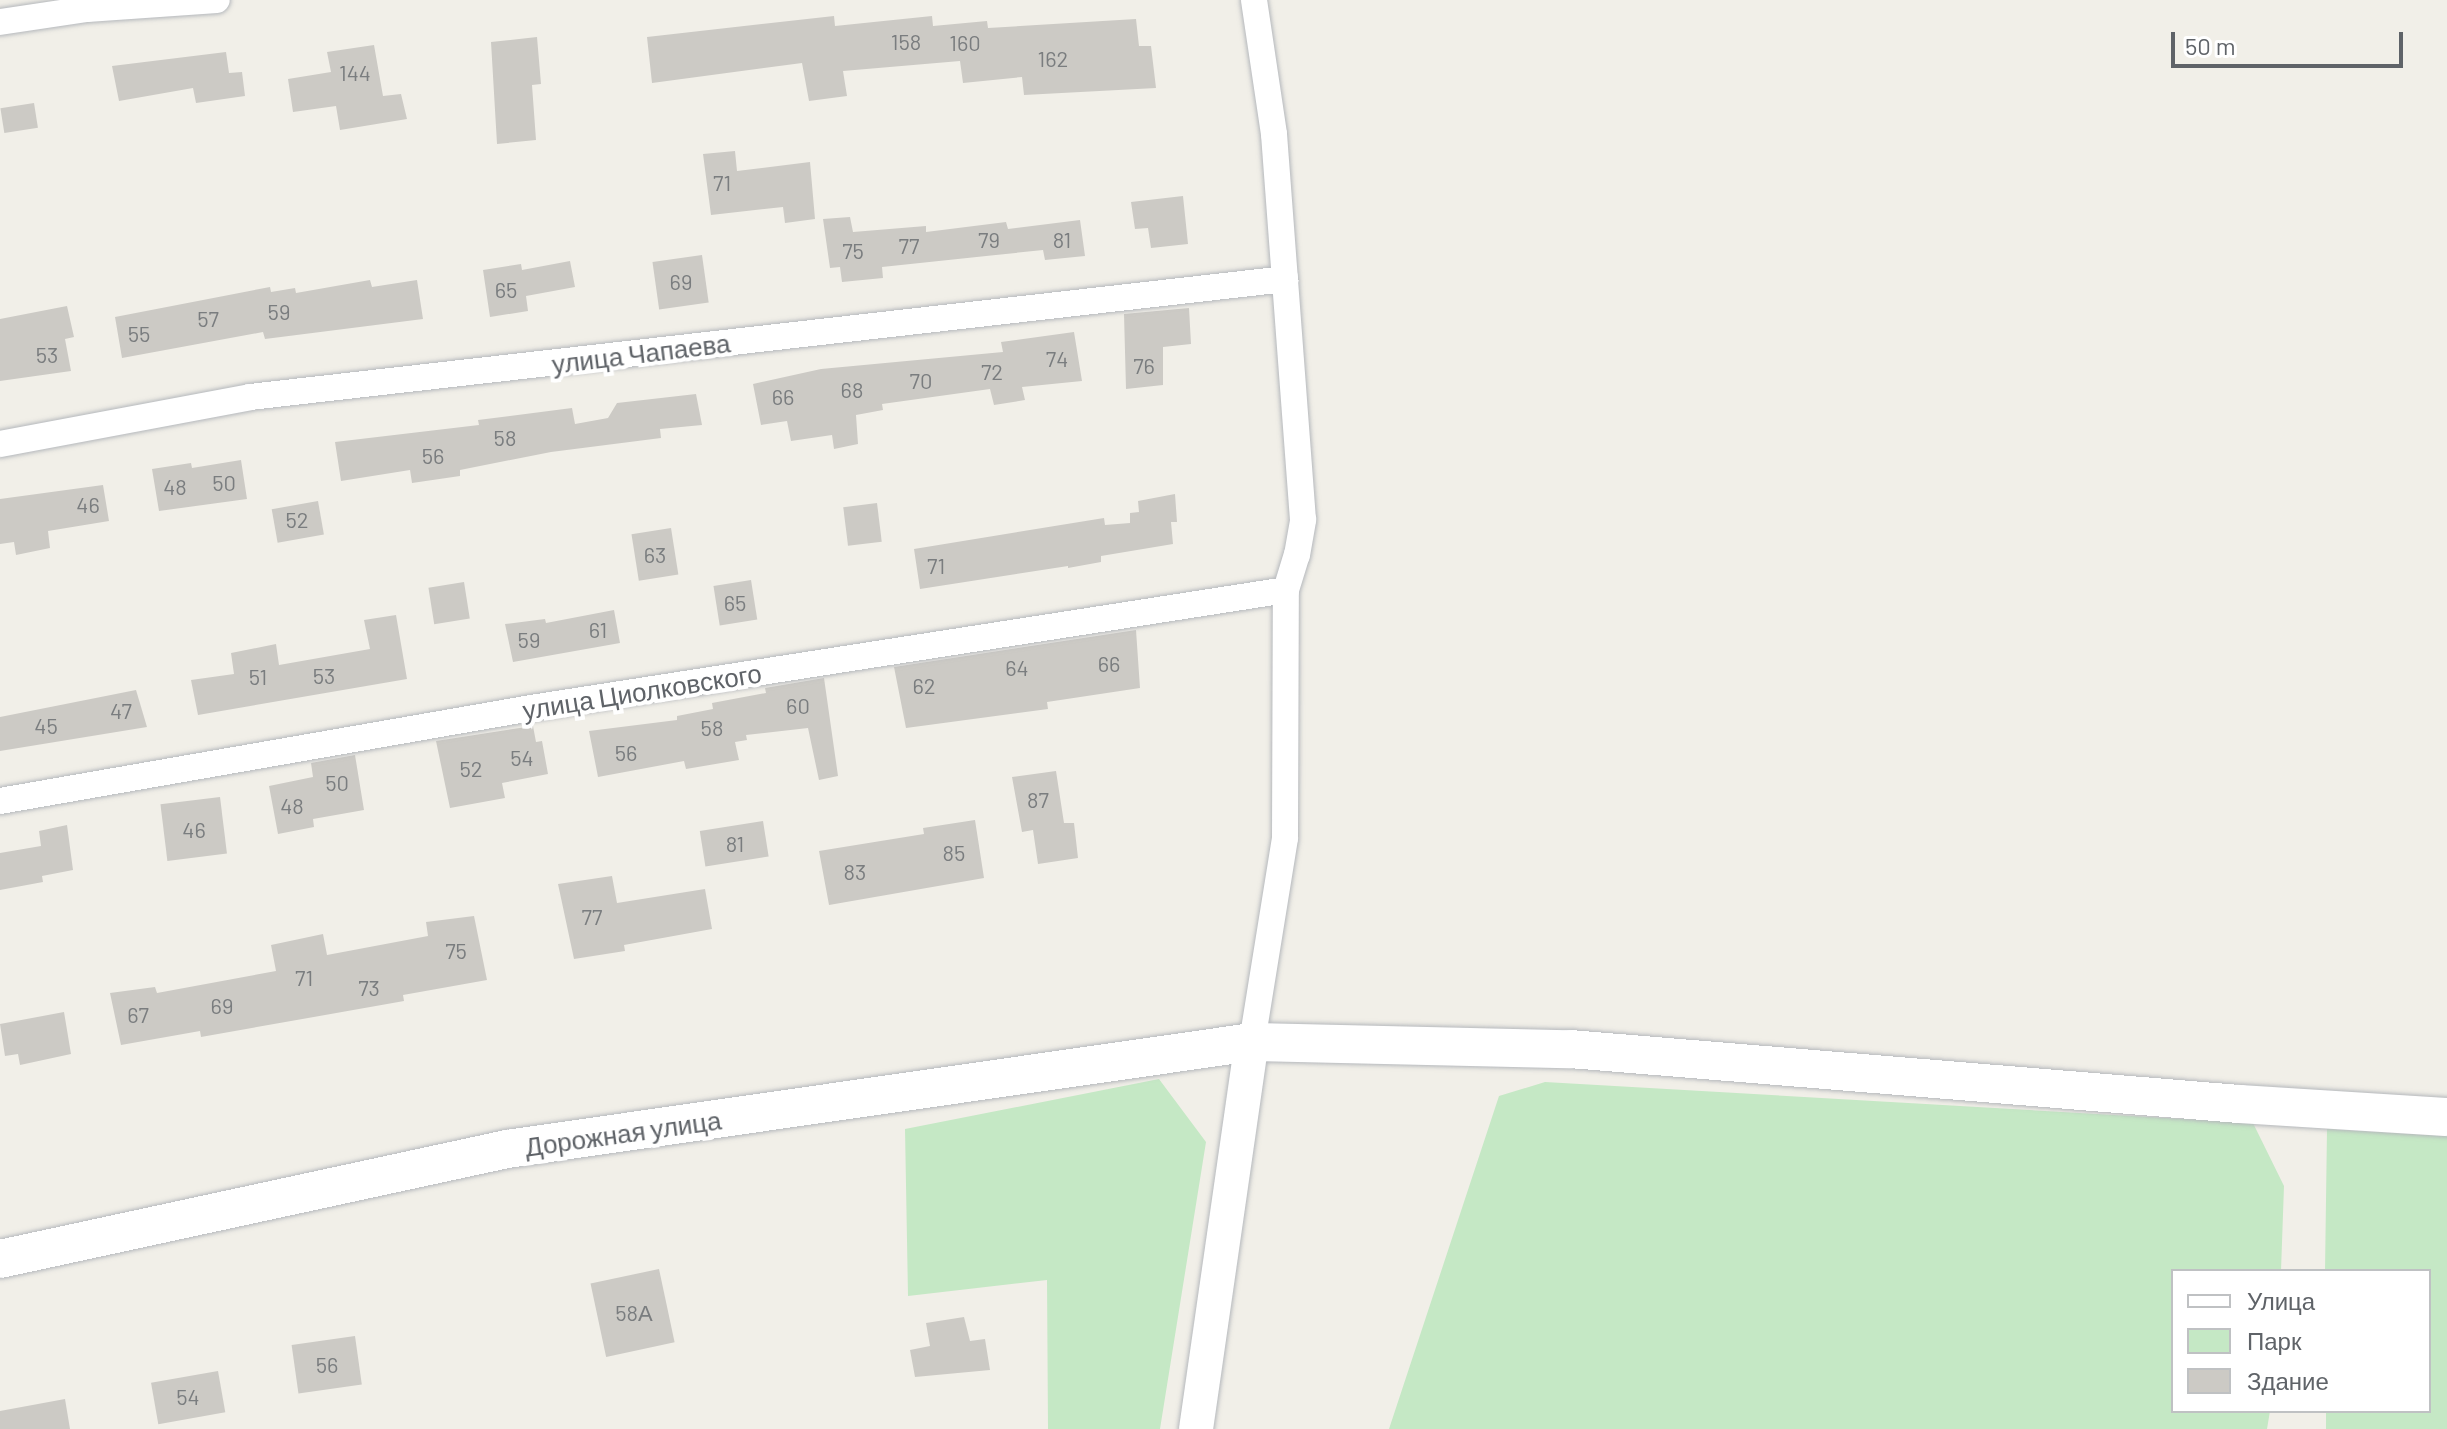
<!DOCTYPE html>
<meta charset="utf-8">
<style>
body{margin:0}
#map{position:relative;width:2447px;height:1429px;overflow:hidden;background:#f1efe8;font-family:Barlow,sans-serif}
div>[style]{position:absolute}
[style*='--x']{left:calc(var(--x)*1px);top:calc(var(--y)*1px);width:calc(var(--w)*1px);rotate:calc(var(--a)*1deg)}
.green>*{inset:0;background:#c5e8c5}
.building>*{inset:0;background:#cccac5;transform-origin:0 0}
.roads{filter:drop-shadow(0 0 2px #b5b8bc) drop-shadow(0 0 2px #b5b8bc)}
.minor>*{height:26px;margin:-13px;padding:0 13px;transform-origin:13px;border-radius:13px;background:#fff}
.tertiary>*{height:34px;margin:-17px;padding:0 17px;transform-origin:17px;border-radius:17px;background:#fff}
.secondary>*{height:38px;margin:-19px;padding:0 19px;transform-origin:19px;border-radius:19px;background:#fff}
span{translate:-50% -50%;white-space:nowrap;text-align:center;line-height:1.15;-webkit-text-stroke:8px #fff;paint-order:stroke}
.number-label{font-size:22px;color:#7a7d7f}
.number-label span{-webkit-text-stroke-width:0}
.street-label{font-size:26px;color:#5f6368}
.legend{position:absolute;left:2171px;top:1269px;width:260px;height:144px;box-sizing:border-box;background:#fff;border:2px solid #bfc1c3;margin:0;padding:10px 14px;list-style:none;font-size:24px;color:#5f6368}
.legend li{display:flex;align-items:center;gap:16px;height:40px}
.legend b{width:40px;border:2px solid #bfc1c3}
.scale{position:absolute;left:2171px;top:32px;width:232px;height:36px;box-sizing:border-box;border:4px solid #5f6368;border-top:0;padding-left:10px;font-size:24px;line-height:28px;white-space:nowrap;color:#5f6368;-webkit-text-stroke:6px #fff;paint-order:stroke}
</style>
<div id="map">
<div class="green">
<div style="clip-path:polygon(1159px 1079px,1206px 1142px,1160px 1429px,1048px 1429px,1047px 1280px,908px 1296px,905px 1129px)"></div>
<div style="clip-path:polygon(1545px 1082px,2253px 1123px,2284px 1186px,2281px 1271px,2173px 1271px,2173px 1411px,2270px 1411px,2267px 1429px,1389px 1429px,1499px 1096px)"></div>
<div style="clip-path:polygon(2327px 1129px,2447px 1136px,2447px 1429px,2326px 1429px,2326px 1411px,2429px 1411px,2429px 1271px,2325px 1271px)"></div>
</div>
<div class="building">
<div style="clip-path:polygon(834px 16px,835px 26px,932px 16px,933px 26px,987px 21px,988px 28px,1136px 19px,1139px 46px,1151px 46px,1156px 88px,1024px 95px,1022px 77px,963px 83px,960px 61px,843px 71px,847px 96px,809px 101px,802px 63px,652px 83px,647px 37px)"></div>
<div style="clip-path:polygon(537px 37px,541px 84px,532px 85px,536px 140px,497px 144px,491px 42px)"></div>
<div style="clip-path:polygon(374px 45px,383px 96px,401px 94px,407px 119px,340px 130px,336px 106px,293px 112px,288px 79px,331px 72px,327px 52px)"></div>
<div style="clip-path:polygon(226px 52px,229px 73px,242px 72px,245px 96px,196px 103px,193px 88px,119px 101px,112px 66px)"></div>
<div style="left:34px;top:103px;width:25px;height:34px;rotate:81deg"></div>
<div style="clip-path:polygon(735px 151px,737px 171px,810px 162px,815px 219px,785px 223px,783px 207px,711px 215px,703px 154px)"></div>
<div style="clip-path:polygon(1183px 196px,1188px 244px,1151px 248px,1148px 228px,1135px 229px,1131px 202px)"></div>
<div style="clip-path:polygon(850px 217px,853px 232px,926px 226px,926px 232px,1006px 222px,1008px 229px,1080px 220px,1085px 256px,1045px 260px,1043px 250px,882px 267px,883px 278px,842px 282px,840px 267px,830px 268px,823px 219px)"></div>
<div style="left:702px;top:255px;width:48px;height:50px;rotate:82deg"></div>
<div style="clip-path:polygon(570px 261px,575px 287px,526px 296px,528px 311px,490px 317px,483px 270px,521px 264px,522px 270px)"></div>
<div style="clip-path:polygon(370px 280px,372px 287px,417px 280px,423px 319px,265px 339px,263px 332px,122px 358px,115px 317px,270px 287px,271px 292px,295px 288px,296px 293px)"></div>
<div style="clip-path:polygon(67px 306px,74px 337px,65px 339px,71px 371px,0 381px,0 319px)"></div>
<div style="clip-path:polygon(1189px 308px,1191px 344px,1163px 347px,1163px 385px,1126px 389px,1124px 314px)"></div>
<div style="clip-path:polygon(1074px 332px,1082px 381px,1022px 387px,1025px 400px,994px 405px,990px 389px,882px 404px,883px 410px,856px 415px,858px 444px,834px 449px,832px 435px,791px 441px,787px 421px,761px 425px,753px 384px,821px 369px,1003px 352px,1001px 342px)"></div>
<div style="clip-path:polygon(696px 394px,702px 425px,660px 429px,661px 438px,551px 452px,460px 470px,460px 476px,412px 483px,410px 470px,341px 481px,335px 442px,479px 425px,478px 420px,572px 408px,575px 424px,608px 418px,617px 403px)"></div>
<div style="clip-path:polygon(241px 460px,247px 499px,159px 511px,152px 469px,191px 463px,192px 468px)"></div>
<div style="clip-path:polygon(103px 485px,109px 521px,48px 531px,50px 548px,16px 555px,14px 542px,0 544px,0 499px)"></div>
<div style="clip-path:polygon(1175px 494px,1177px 522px,1171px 522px,1173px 544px,1101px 556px,1101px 562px,1068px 568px,1068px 566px,920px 589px,914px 549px,1104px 518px,1105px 525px,1130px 523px,1130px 513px,1139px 512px,1138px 501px)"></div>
<div style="left:318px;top:501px;width:34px;height:47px;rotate:80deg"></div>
<div style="left:877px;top:503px;width:39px;height:34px;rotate:83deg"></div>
<div style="left:671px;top:528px;width:47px;height:40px;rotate:81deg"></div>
<div style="left:751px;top:580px;width:40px;height:38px;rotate:81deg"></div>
<div style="left:464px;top:582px;width:37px;height:36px;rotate:81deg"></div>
<div style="clip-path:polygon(614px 610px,620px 643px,513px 662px,505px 624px,545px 619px,546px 623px)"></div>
<div style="clip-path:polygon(396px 615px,407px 679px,198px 715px,191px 680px,234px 674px,231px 653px,276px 644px,279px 665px,370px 649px,364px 620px)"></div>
<div style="clip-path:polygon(1136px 630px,1140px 688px,1047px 702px,1048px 709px,906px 728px,894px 667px)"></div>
<div style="clip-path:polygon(824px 678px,838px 776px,819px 780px,808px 728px,746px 735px,747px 740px,735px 742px,739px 760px,686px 769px,684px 761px,598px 777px,589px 731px,677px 720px,677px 716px,713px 709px,712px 703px,766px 693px,765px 688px)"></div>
<div style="clip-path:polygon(136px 690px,147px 727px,0 751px,0 717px)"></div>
<div style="clip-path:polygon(533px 726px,536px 742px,542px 741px,548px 774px,502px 783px,505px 798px,450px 808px,436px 741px)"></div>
<div style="clip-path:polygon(355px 755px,364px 810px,313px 819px,314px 827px,278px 834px,269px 786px,313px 777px,311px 763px)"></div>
<div style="clip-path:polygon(1056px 771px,1064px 823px,1074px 823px,1078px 858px,1038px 864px,1033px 830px,1022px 832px,1012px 777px)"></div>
<div style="left:220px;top:797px;width:57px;height:60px;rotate:83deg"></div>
<div style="clip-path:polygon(975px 820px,984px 878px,829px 905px,819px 851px,924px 834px,923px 828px)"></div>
<div style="left:763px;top:821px;width:36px;height:64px;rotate:81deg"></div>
<div style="clip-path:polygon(67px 825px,73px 870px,42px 876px,43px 882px,0 890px,0 853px,41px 846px,39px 831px)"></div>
<div style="clip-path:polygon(612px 876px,617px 903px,705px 889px,712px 929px,624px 945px,625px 951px,574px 959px,558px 884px)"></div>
<div style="clip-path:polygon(474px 916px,487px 980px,403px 995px,404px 1001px,201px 1037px,200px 1031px,121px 1045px,110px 993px,155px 987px,157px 993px,276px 971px,271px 945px,323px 934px,327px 955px,428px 936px,426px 922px)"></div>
<div style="clip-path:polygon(64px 1012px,71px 1054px,20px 1065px,18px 1054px,5px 1056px,0 1024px)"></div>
<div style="left:659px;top:1269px;width:75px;height:70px;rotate:78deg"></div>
<div style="clip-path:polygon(964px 1317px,970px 1341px,985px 1339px,990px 1370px,915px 1377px,910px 1350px,930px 1346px,926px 1323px)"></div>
<div style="left:355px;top:1336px;width:49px;height:64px;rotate:82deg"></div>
<div style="left:218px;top:1371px;width:42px;height:68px;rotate:80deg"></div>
<div style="clip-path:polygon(65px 1399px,70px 1429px,0 1429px,0 1411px)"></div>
</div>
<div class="roads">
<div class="minor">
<div style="--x:0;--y:22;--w:88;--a:-8.5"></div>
<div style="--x:87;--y:9;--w:130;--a:-4"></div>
<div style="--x:0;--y:444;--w:254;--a:-10.6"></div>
<div style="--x:250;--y:397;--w:1042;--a:-6.5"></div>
<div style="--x:0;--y:801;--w:539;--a:-9.93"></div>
<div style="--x:531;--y:708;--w:764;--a:-8.88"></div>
<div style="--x:1252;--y:1042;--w:207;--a:-80.8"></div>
<div style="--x:1285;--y:838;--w:248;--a:-89.8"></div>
<div style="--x:1286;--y:590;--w:37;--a:-73"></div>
<div style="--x:1297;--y:555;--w:36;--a:-80"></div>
<div style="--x:1303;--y:520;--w:387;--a:-94.3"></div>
<div style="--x:1274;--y:134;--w:135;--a:-98.5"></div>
</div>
<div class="tertiary">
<div style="--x:1196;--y:1429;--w:391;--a:-81.8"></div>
</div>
<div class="secondary">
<div style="--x:0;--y:1259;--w:519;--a:-12.24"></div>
<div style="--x:507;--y:1149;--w:753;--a:-8.17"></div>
<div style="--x:1252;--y:1042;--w:318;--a:1.3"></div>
<div style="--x:1570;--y:1049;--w:671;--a:4.7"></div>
<div style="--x:2239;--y:1104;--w:208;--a:3.6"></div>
</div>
</div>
<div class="number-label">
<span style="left:906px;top:42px">158</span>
<span style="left:965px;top:43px">160</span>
<span style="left:1053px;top:59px">162</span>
<span style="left:355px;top:73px">144</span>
<span style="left:722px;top:183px">71</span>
<span style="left:989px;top:240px">79</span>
<span style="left:1062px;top:240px">81</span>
<span style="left:909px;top:246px">77</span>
<span style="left:853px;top:251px">75</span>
<span style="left:681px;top:282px">69</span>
<span style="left:506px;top:290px">65</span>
<span style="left:279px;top:312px">59</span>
<span style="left:208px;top:319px">57</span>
<span style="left:139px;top:334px">55</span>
<span style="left:47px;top:355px">53</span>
<span style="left:1057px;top:359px">74</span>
<span style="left:1144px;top:366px">76</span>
<span style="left:992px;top:372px">72</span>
<span style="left:921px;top:381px">70</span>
<span style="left:852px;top:390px">68</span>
<span style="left:783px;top:397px">66</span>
<span style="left:505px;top:438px">58</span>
<span style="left:433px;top:456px">56</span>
<span style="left:224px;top:483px">50</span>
<span style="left:175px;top:487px">48</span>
<span style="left:88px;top:505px">46</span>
<span style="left:297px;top:520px">52</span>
<span style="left:655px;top:555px">63</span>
<span style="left:936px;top:566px">71</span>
<span style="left:735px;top:603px">65</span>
<span style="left:598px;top:630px">61</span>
<span style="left:529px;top:640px">59</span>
<span style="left:1109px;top:664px">66</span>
<span style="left:1017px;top:668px">64</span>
<span style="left:324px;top:676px">53</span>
<span style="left:258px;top:677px">51</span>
<span style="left:924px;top:686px">62</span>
<span style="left:798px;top:706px">60</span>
<span style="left:121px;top:711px">47</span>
<span style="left:46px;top:726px">45</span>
<span style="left:712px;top:728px">58</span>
<span style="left:626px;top:753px">56</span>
<span style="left:522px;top:758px">54</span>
<span style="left:471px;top:769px">52</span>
<span style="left:337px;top:783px">50</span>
<span style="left:1038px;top:800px">87</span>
<span style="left:292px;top:806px">48</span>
<span style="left:194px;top:830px">46</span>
<span style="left:735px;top:844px">81</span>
<span style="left:954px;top:853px">85</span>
<span style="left:855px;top:872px">83</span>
<span style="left:592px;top:917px">77</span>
<span style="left:456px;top:951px">75</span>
<span style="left:304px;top:978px">71</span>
<span style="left:369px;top:988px">73</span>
<span style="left:222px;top:1006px">69</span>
<span style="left:138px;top:1015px">67</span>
<span style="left:634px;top:1313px">58А</span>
<span style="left:327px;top:1365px">56</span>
<span style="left:188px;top:1397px">54</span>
</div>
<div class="street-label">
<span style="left:641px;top:353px;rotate:-7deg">улица Чапаева</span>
<span style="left:642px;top:691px;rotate:-9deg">улица Циолковского</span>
<span style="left:623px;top:1133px;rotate:-8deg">Дорожная улица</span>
</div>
<ul class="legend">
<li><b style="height:10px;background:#fff"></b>Улица</li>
<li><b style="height:22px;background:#c5e8c5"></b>Парк</li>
<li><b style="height:22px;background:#cccac5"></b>Здание</li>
</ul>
<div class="scale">50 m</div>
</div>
